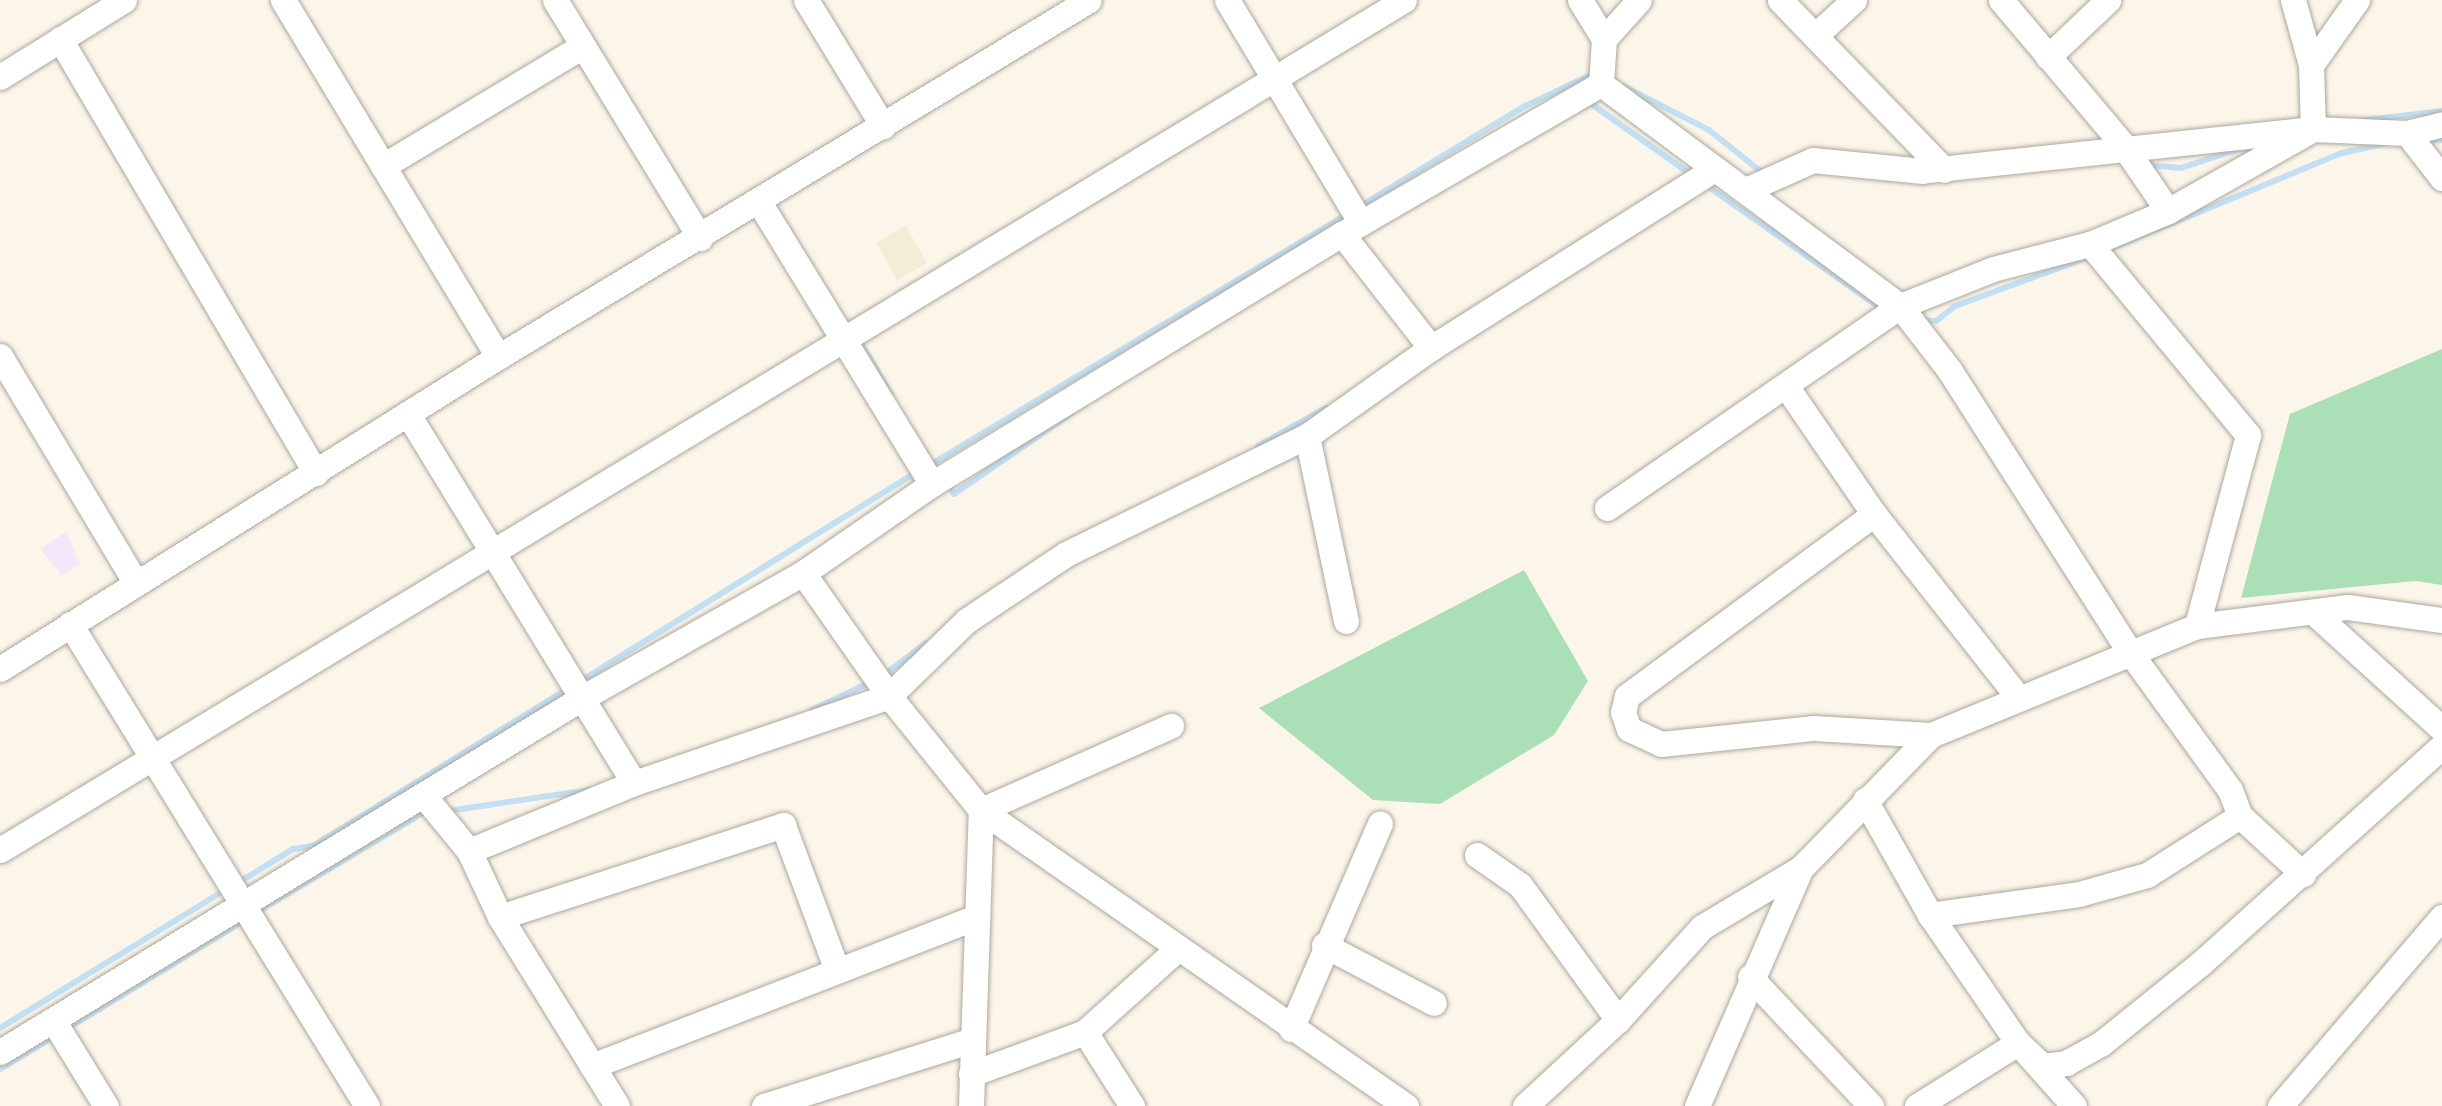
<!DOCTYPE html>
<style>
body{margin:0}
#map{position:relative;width:2442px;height:1106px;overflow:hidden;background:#fcf6ea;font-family:Signika,sans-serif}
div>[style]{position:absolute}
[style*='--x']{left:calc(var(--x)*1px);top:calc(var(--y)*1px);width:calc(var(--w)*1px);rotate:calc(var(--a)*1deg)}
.industrial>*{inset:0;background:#f6e6f9}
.education>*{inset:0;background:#f5ecd6;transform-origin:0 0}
.green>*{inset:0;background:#abdfb7}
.stream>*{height:6px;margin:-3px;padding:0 3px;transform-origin:3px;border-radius:3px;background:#c3dff3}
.roads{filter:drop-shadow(0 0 2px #aca79c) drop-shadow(0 0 2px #aca79c)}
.minor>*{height:25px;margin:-12.5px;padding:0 12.5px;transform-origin:12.5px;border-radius:12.5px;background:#fff}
span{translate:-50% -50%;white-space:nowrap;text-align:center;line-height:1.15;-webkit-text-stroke:9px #fcf6ea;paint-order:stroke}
</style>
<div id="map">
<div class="industrial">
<div style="clip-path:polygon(66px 532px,80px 564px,62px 575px,40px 549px)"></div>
</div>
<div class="education">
<div style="left:906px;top:226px;width:43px;height:34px;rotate:61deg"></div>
</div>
<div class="green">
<div style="clip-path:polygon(2442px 349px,2442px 585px,2415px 581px,2241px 598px,2290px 414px)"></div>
<div style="clip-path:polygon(1524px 570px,1588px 681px,1554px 735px,1440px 804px,1373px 800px,1259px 708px)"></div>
</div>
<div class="stream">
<div style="--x:1623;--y:86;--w:97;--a:27.1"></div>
<div style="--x:1709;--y:130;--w:70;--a:38.7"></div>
<div style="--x:1584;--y:106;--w:7;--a:-27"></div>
<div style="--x:1590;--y:103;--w:126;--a:35.3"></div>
<div style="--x:2365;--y:120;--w:78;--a:-6.7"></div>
<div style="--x:2424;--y:140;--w:18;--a:0"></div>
<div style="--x:2147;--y:165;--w:34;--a:5"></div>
<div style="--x:2181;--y:168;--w:63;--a:-18.4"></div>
<div style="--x:1703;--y:183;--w:223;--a:35.1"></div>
<div style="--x:1357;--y:208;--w:197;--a:-31.3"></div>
<div style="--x:1525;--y:106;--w:75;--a:-25.2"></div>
<div style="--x:2105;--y:251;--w:256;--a:-22.5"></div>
<div style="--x:2342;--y:153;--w:46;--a:-12.5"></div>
<div style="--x:1920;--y:320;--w:16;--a:4"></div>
<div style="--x:1936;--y:321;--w:24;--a:-38"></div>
<div style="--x:1955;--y:306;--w:148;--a:-20.1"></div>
<div style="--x:859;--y:340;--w:63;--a:59.3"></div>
<div style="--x:1258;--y:446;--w:78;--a:-29.2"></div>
<div style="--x:928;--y:466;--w:488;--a:-31"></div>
<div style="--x:945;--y:481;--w:16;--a:55"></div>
<div style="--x:954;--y:494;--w:143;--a:-34.5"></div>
<div style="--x:884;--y:675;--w:53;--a:-37.3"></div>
<div style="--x:579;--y:682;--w:398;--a:-31.9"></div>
<div style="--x:812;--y:710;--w:68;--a:-25.4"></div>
<div style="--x:448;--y:811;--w:143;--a:-8.5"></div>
<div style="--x:236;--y:884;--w:67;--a:-31.6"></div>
<div style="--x:293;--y:849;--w:20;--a:-9"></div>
<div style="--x:313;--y:846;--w:301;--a:-31.7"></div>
<div style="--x:257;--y:912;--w:197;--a:-30.9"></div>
<div style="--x:0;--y:1028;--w:264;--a:-31.5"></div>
<div style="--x:65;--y:1030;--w:213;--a:-31.4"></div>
<div style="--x:0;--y:1069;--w:64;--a:-31"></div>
</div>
<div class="roads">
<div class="minor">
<div style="--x:283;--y:0;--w:417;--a:58.9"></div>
<div style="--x:555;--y:0;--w:279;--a:58.6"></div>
<div style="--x:806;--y:0;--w:148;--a:58.6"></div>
<div style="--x:1227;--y:0;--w:260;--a:59"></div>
<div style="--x:1580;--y:0;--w:46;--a:58.4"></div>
<div style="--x:1604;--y:39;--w:45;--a:93.8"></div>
<div style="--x:1780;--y:0;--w:236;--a:46"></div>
<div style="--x:2001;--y:0;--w:189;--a:49.9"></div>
<div style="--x:2123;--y:145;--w:80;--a:55.7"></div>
<div style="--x:2293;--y:0;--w:67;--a:74.5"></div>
<div style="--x:2311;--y:65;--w:64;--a:88.2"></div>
<div style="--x:2313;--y:129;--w:94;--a:2.4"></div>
<div style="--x:2407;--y:133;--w:36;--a:-14"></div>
<div style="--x:1818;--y:33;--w:49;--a:-42.5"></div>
<div style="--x:60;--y:39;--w:504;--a:59.47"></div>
<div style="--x:1604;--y:39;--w:52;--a:-48.1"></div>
<div style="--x:2048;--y:57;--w:83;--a:-43.5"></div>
<div style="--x:2311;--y:65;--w:80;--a:-54.7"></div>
<div style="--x:0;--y:77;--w:146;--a:-31.8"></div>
<div style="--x:1601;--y:84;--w:372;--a:36.6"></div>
<div style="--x:1900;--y:306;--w:100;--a:-21.7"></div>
<div style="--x:1993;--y:269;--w:100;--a:-14.5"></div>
<div style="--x:2090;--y:244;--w:85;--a:-22.9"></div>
<div style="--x:2168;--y:211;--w:167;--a:-29.5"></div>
<div style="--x:2313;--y:129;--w:392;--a:173.9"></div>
<div style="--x:1923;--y:171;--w:111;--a:-174.3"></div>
<div style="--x:1813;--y:160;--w:71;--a:156"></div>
<div style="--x:2407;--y:133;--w:57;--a:52.1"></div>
<div style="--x:383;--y:166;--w:233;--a:-31"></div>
<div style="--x:759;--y:202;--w:331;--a:58.5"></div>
<div style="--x:1342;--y:234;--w:145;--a:52"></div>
<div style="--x:2090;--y:244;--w:248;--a:50.4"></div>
<div style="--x:2248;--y:435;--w:198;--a:105"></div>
<div style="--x:0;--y:356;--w:263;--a:59.1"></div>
<div style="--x:1788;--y:389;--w:152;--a:55.5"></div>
<div style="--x:1874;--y:514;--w:231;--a:51.8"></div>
<div style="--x:409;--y:416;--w:430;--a:58.5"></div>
<div style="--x:1307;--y:436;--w:152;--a:-35.4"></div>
<div style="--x:1431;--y:348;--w:335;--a:-32.3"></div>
<div style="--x:1607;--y:508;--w:356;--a:-34.6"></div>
<div style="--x:1900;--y:306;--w:82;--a:52.4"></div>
<div style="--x:1950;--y:371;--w:332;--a:57.4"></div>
<div style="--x:2129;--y:651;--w:172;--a:54"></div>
<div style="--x:2230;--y:790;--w:28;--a:69"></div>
<div style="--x:2240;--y:816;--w:86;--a:42.6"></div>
<div style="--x:1874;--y:514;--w:307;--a:143.6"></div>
<div style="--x:1627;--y:696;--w:16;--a:104"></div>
<div style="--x:1623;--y:712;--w:18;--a:71"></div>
<div style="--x:1629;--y:729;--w:35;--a:25"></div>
<div style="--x:1661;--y:744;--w:154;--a:-6"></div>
<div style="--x:1814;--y:728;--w:117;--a:3.4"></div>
<div style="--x:803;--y:573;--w:150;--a:55"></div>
<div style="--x:889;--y:696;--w:146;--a:51.1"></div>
<div style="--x:981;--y:810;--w:518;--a:34.86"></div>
<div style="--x:2313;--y:612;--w:174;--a:42.2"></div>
<div style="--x:70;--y:624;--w:566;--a:58.36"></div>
<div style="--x:0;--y:669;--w:588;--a:-32.07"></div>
<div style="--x:498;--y:357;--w:690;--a:-31.13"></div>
<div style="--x:424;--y:796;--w:71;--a:50.7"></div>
<div style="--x:469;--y:851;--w:73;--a:64.8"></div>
<div style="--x:500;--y:917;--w:222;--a:58.2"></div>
<div style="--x:1865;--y:800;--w:132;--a:60.5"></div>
<div style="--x:1930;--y:915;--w:155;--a:55.5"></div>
<div style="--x:2018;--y:1043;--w:84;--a:48.4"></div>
<div style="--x:0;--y:850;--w:1641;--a:-31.19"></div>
<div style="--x:469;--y:851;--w:178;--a:-22.4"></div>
<div style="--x:634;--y:783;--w:269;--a:-18.8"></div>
<div style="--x:889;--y:696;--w:107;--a:-44.2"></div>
<div style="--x:966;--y:621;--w:120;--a:-33.8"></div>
<div style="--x:1066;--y:554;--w:268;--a:-26.1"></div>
<div style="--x:1307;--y:436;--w:189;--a:78.1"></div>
<div style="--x:1477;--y:855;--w:52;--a:34.9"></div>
<div style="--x:1520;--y:885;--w:167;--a:54"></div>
<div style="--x:1930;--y:915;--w:150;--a:-8"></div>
<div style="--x:2079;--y:894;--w:71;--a:-15.6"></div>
<div style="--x:2147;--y:875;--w:110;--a:-32.4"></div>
<div style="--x:500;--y:917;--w:298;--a:-18"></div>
<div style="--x:783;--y:825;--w:155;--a:69.6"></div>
<div style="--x:1324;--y:945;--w:124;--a:27.8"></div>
<div style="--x:1750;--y:977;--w:177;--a:46.8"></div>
<div style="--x:53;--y:1020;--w:101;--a:58.4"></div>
<div style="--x:1291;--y:1029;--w:224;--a:-66.6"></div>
<div style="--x:1085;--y:1032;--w:88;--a:57.6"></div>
<div style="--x:2018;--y:1043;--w:34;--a:43"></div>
<div style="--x:2043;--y:1066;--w:23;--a:-7"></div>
<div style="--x:2066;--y:1063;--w:41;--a:-29.1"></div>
<div style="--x:2102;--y:1043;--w:126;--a:-38.9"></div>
<div style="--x:2200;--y:964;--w:326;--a:-42"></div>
<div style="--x:0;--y:1052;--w:681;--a:-31.31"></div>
<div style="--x:582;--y:698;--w:254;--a:-29.5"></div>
<div style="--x:803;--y:573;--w:157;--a:-34.6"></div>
<div style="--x:932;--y:484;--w:480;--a:-31.4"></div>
<div style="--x:1342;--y:234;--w:299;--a:-30.1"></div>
<div style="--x:592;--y:1066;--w:413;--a:-21.2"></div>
<div style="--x:971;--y:1074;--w:121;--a:-20.2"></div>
<div style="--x:1085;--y:1032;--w:121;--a:-42"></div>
<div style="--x:764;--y:1106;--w:218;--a:-17.6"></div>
<div style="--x:971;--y:1106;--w:296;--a:-88.1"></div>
<div style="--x:981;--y:810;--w:208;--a:-23.9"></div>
<div style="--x:1525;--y:1106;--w:127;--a:-42.8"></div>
<div style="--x:1618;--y:1020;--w:125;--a:-47.9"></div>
<div style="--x:1702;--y:927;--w:115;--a:-30.8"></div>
<div style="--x:1697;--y:1106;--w:260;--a:-66.4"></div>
<div style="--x:1801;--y:868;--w:186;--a:-45.7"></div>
<div style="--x:1931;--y:735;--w:287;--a:-22.3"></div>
<div style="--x:2197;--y:626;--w:152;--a:-7.2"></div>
<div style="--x:2348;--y:607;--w:95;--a:7.9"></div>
<div style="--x:1917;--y:1106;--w:119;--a:-32"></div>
<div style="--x:2280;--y:1106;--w:249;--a:-49.4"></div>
</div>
</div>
</div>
